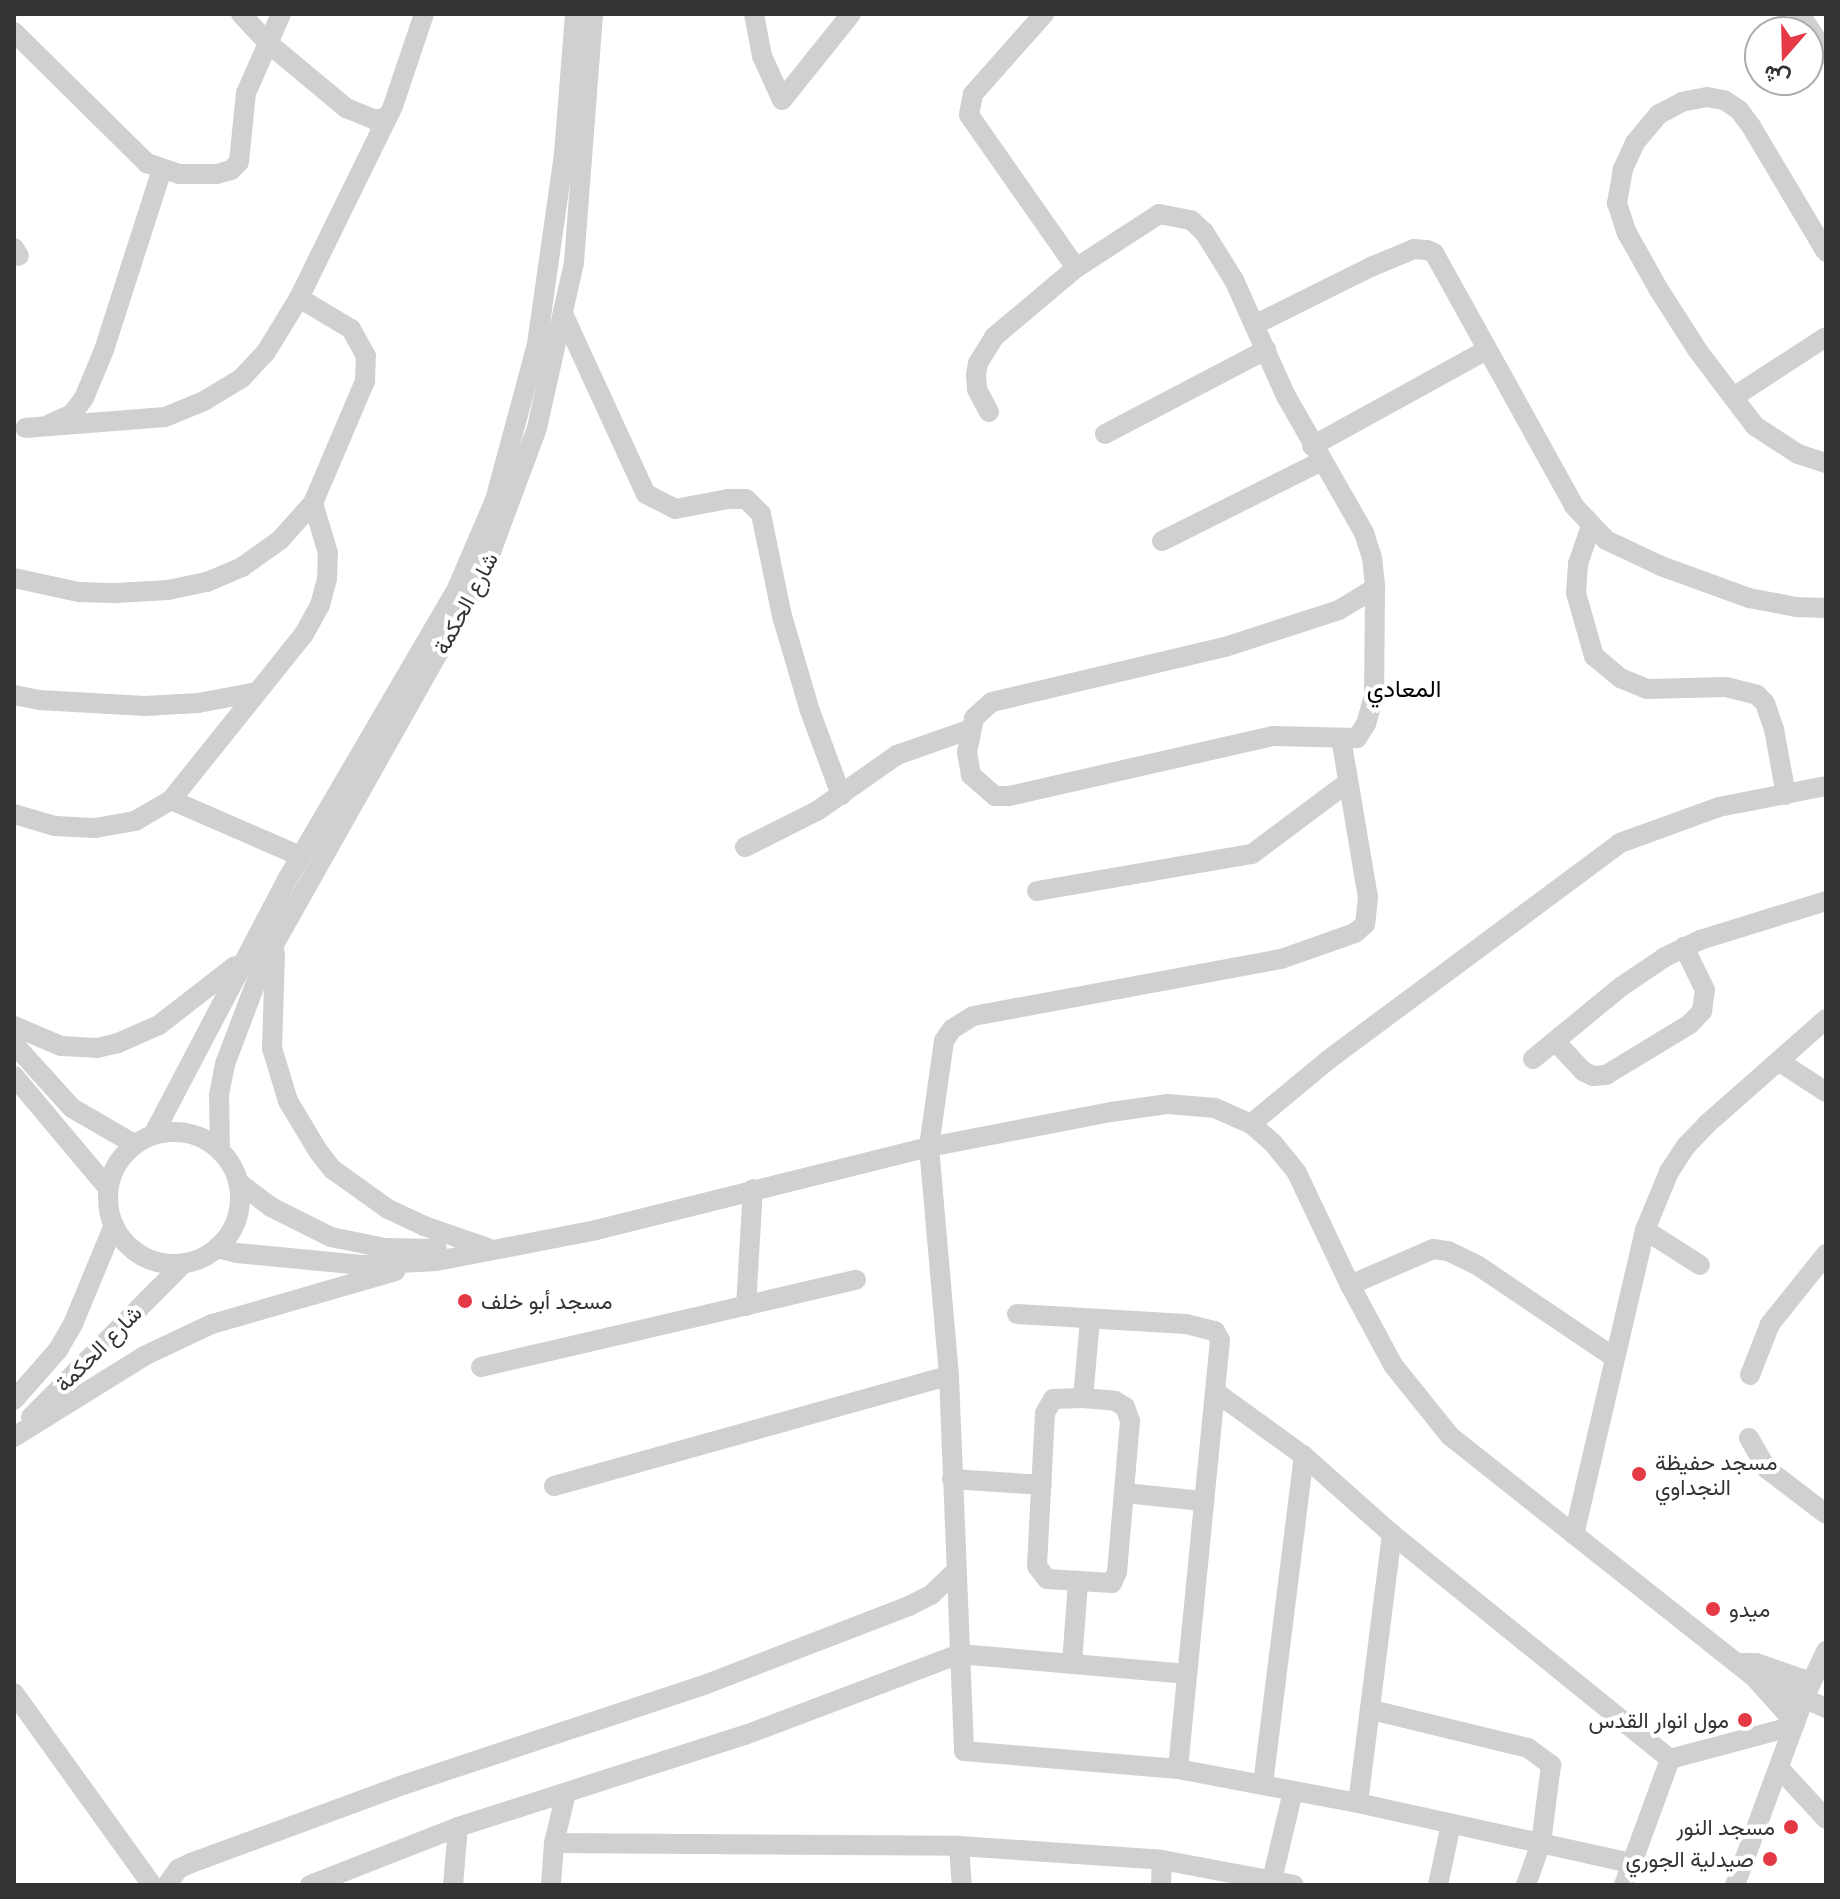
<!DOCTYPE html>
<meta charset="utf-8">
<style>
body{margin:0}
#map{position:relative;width:1840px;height:1899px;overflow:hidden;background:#fff;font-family:"Golos Text",Vazirmatn,sans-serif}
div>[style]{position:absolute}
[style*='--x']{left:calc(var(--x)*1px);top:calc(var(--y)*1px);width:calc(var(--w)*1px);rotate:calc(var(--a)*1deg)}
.minor>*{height:20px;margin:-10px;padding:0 10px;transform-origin:10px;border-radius:10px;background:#d0d0d0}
.minor>.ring{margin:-10px;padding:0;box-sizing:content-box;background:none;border:20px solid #d0d0d0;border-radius:50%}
.dots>*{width:22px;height:22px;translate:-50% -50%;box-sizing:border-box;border:4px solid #fff;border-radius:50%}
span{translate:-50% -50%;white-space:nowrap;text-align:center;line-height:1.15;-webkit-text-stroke:8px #fff;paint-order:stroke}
.street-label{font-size:22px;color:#333}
.poi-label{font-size:22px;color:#333}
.left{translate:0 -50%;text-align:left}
.right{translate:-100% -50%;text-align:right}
.neighbourhood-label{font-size:24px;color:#000}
.frame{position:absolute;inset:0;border:16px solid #333;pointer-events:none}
.north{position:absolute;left:1744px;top:16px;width:80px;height:80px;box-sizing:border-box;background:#fff;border:2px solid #adadad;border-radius:50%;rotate:200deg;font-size:22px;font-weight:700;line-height:32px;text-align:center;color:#333}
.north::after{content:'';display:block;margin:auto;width:28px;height:36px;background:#e63946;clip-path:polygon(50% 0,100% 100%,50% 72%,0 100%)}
</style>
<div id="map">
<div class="minor">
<div style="--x:241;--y:14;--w:40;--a:47"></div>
<div style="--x:268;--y:43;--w:102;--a:39.8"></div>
<div style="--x:346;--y:108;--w:31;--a:22"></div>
<div style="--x:375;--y:120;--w:11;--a:-15"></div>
<div style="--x:754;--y:14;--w:43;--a:79.2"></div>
<div style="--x:762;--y:56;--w:48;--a:65.6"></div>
<div style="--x:782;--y:100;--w:110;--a:-51.3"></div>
<div style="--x:1044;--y:14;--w:107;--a:131.6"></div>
<div style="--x:973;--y:94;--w:21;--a:101"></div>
<div style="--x:969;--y:115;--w:187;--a:55"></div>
<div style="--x:1800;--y:14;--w:48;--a:57"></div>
<div style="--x:14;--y:32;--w:187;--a:44.6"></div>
<div style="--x:147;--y:163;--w:34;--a:19"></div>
<div style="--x:179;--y:174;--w:38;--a:0"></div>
<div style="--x:217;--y:174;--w:15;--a:-16"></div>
<div style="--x:231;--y:170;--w:11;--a:-45"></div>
<div style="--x:239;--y:162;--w:69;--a:-84.2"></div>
<div style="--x:246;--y:93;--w:86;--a:-66.1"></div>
<div style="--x:14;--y:248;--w:9;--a:58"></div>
<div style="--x:1826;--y:252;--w:147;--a:-120.8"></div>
<div style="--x:1751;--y:126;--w:20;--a:-127"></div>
<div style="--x:1739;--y:110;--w:18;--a:-146"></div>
<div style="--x:1724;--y:100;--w:17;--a:-170"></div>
<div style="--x:1707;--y:97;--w:25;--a:169"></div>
<div style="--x:1682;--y:102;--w:26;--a:152"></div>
<div style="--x:1659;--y:114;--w:38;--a:130"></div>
<div style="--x:1635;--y:143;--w:29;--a:115"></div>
<div style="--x:1623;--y:169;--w:35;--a:100"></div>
<div style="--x:1617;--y:203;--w:32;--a:72"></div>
<div style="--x:1627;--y:233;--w:65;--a:60.7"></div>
<div style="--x:1659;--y:290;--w:72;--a:57.4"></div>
<div style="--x:1698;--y:351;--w:94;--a:52.8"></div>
<div style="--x:1755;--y:426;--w:51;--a:33.1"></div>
<div style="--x:1798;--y:454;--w:29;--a:18"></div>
<div style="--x:299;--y:298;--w:214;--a:-63.9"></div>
<div style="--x:393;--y:106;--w:97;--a:-71.4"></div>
<div style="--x:564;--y:316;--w:196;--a:65.3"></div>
<div style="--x:646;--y:494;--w:33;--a:27"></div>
<div style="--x:675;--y:509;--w:54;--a:-10.7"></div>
<div style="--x:728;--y:499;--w:18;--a:0"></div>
<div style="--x:746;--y:499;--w:21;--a:45"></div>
<div style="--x:761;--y:514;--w:104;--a:78.4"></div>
<div style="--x:782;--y:616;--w:99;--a:73.6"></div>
<div style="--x:810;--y:711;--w:90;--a:69.7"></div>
<div style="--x:1254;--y:325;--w:133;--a:-26.4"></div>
<div style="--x:1373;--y:266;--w:44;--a:-22.5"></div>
<div style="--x:1414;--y:249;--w:13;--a:4"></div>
<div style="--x:1427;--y:250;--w:8;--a:23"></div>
<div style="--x:1434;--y:253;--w:289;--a:61"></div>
<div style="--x:1574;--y:506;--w:47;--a:46.7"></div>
<div style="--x:1606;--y:540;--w:61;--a:25.3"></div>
<div style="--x:1661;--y:566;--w:94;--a:20"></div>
<div style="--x:1749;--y:598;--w:48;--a:10.8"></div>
<div style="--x:1796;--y:607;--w:30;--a:2"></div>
<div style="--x:1735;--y:396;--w:108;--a:-33"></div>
<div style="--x:989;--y:412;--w:26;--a:-118"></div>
<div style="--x:977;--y:389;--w:14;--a:-94"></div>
<div style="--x:976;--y:375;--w:12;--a:-81"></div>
<div style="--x:978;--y:363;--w:31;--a:-58"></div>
<div style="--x:994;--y:337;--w:107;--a:-40.1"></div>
<div style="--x:1076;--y:268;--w:99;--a:-33"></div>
<div style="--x:1159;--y:214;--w:33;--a:11"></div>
<div style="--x:1191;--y:220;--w:18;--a:43"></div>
<div style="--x:1204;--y:232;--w:57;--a:58"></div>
<div style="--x:1234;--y:280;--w:127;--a:65.9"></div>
<div style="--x:1286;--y:396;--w:158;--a:60.3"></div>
<div style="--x:1364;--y:533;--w:25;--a:72"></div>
<div style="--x:1372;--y:557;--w:31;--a:84"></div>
<div style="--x:1375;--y:588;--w:108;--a:90.5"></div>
<div style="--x:1374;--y:696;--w:29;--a:106"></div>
<div style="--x:1366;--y:724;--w:17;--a:123"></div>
<div style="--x:1357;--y:738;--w:84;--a:-178.6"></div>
<div style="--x:1273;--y:736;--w:272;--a:167.2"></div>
<div style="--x:1008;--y:796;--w:13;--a:180"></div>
<div style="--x:995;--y:796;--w:32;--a:-139"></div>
<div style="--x:971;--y:775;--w:23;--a:-100"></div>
<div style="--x:967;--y:752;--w:35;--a:-78"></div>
<div style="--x:974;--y:718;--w:24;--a:-42"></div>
<div style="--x:992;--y:702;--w:239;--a:-13.3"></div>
<div style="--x:1225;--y:647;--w:120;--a:-18"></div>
<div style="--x:1339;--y:610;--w:42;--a:-31.4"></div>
<div style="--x:50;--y:424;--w:24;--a:-24"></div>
<div style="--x:72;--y:414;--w:20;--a:-53"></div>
<div style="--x:84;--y:398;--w:52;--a:-67.4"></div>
<div style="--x:104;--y:350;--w:190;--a:-72.2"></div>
<div style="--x:1105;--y:434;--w:182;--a:-27.6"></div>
<div style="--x:1312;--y:446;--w:197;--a:-28.8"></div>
<div style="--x:1591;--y:526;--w:40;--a:108.9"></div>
<div style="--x:1578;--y:564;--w:29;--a:94"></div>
<div style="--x:1576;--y:593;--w:66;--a:74.1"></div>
<div style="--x:1594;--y:656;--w:34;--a:40"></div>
<div style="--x:1620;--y:678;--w:29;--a:22"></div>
<div style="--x:1647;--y:689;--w:79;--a:-1.5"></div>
<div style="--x:1726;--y:687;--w:32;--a:14"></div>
<div style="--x:1757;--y:695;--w:11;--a:45"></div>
<div style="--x:1765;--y:703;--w:28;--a:71"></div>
<div style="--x:1774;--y:729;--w:67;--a:79.7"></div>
<div style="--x:1162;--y:541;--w:179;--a:-26.6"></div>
<div style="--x:14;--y:578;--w:66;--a:12.2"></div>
<div style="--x:79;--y:592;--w:37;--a:2"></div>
<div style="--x:116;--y:593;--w:52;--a:-3.3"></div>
<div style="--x:168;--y:590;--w:40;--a:-12"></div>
<div style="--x:207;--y:582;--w:38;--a:-23"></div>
<div style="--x:242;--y:567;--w:47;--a:-35.4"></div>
<div style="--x:280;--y:540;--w:50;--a:-48.3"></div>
<div style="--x:313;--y:503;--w:133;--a:-66.9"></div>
<div style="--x:365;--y:381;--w:25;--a:-88"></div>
<div style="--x:366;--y:356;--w:31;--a:-119"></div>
<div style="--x:351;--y:329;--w:61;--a:-149.2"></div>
<div style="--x:299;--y:298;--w:63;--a:121.4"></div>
<div style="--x:266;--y:352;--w:35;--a:133"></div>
<div style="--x:242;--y:378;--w:44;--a:148.8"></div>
<div style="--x:204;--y:401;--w:42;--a:157.7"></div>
<div style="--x:165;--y:417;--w:140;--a:175.5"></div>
<div style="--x:14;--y:695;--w:25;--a:11"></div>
<div style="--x:39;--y:700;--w:106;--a:3.2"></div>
<div style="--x:145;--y:706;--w:53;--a:-3.2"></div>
<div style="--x:198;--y:703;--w:60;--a:-10.6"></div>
<div style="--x:1341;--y:738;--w:161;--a:80.4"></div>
<div style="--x:1368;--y:897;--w:27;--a:96"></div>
<div style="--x:1365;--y:924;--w:13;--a:138"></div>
<div style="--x:1355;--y:933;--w:78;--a:160.6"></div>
<div style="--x:1281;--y:959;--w:313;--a:169.5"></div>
<div style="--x:973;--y:1016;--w:25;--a:148"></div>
<div style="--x:952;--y:1029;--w:14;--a:124"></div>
<div style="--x:944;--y:1041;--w:107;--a:98.1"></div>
<div style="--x:929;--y:1147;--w:230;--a:85"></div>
<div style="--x:949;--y:1376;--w:375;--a:87.7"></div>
<div style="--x:964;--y:1751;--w:215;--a:4.8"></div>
<div style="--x:1178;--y:1769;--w:183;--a:10.7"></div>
<div style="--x:1358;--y:1803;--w:280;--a:12.4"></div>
<div style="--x:14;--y:814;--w:43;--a:16.3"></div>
<div style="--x:55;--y:826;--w:40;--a:2.9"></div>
<div style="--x:95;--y:828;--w:41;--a:-9.9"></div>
<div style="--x:135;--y:821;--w:42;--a:-30.3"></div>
<div style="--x:745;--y:847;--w:80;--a:-26.6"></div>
<div style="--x:817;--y:811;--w:98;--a:-35"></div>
<div style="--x:897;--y:755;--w:78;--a:-19.4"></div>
<div style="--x:300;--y:856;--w:141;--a:-156.5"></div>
<div style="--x:171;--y:800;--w:213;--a:-51.3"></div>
<div style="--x:304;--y:634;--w:33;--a:-61"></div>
<div style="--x:320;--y:605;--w:27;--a:-75"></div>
<div style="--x:327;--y:579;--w:26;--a:-88"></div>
<div style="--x:328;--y:553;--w:52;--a:-106.7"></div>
<div style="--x:1037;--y:891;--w:218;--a:-9.8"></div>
<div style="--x:1252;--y:854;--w:119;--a:-36.8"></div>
<div style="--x:275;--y:953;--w:95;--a:91.8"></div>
<div style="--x:272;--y:1048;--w:55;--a:73.2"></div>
<div style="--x:288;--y:1101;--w:58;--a:59"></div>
<div style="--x:318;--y:1151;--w:23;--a:52"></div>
<div style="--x:332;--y:1169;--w:69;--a:35.5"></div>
<div style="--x:388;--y:1209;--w:40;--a:25"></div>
<div style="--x:424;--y:1226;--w:68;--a:19"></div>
<div style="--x:14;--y:1026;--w:51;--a:23.1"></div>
<div style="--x:61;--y:1046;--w:36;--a:3"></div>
<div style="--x:97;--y:1048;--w:22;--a:-13"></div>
<div style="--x:118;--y:1043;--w:45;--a:-23.7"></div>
<div style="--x:159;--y:1025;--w:96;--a:-37.8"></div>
<div style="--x:1555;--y:1041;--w:41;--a:47"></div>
<div style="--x:1583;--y:1071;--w:11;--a:27"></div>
<div style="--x:1593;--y:1076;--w:13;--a:-4"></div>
<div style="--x:1606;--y:1075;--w:98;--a:-31.3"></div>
<div style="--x:1690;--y:1024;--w:18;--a:-47"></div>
<div style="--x:1702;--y:1011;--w:21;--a:-82"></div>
<div style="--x:1705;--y:990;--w:48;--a:-116"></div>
<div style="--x:14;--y:1044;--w:86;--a:47.8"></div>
<div style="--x:72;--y:1108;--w:72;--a:30.1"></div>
<div style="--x:1533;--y:1059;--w:115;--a:-39.4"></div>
<div style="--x:1622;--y:986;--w:52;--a:-34"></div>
<div style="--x:1665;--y:957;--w:39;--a:-26"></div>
<div style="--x:1700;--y:940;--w:132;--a:-17.2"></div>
<div style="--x:1780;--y:1062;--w:55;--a:33.1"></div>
<div style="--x:14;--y:1076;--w:146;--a:50"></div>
<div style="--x:1251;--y:1124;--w:100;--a:-39.7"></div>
<div style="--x:1328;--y:1060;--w:364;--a:-36.6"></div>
<div style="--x:1620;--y:843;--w:105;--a:-20"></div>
<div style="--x:1719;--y:807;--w:109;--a:-11.1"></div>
<div class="ring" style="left:108px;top:1132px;width:112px;height:112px"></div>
<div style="--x:153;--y:1135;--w:290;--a:-62.3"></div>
<div style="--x:288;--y:878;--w:333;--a:-59.7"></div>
<div style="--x:456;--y:591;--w:99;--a:-66.8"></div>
<div style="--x:495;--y:500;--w:162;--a:-74.9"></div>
<div style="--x:537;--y:344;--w:192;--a:-81.9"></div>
<div style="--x:564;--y:154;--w:140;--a:-85.5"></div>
<div style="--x:220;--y:1151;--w:56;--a:-91"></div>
<div style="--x:219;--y:1095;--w:32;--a:-79"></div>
<div style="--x:225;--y:1064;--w:107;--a:-69.2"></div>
<div style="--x:263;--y:964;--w:446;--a:-60.6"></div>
<div style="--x:482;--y:576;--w:158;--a:-69.6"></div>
<div style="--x:537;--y:428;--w:170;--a:-77.4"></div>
<div style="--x:574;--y:262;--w:249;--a:-85.6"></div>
<div style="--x:238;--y:1182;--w:41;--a:37.1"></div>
<div style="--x:271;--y:1207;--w:67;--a:26.6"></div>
<div style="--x:331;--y:1237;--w:55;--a:11.5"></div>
<div style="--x:385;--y:1248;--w:52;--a:1.1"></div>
<div style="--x:1645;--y:1230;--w:65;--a:32.5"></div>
<div style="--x:217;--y:1248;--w:21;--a:14"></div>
<div style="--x:237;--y:1253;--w:126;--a:5.5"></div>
<div style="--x:362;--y:1265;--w:75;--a:-3.1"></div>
<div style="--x:437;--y:1261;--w:162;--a:-11"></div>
<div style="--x:596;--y:1230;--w:343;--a:-14"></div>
<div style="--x:929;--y:1147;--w:185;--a:-10.9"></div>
<div style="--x:1111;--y:1112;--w:58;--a:-8"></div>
<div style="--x:1168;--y:1104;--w:47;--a:4.9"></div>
<div style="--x:1215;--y:1108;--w:39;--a:24"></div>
<div style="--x:1251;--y:1124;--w:29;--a:41"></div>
<div style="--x:1273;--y:1143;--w:38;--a:51"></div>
<div style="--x:1297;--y:1173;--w:124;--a:64.7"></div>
<div style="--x:1350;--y:1285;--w:91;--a:61.7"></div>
<div style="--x:1393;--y:1365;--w:91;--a:51.2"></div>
<div style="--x:1450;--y:1436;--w:387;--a:38.4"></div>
<div style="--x:1753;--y:1676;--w:80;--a:23.7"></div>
<div style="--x:1350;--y:1285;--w:90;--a:-23.4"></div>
<div style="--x:1433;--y:1249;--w:15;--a:8"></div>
<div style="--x:1448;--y:1251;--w:32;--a:26"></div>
<div style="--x:1477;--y:1265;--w:166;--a:34"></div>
<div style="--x:746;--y:1306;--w:117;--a:-86.6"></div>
<div style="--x:1017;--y:1314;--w:169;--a:3.4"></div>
<div style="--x:1186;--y:1324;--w:30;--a:14"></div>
<div style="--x:1215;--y:1331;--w:10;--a:61"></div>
<div style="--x:1220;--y:1340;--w:431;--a:95.6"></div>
<div style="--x:481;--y:1367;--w:385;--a:-13.1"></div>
<div style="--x:1750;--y:1375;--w:55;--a:-68.6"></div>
<div style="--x:1770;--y:1324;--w:90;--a:-51.3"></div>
<div style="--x:1217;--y:1393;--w:107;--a:35.9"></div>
<div style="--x:1304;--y:1456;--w:118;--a:41.6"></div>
<div style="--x:1392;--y:1534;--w:358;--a:39"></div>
<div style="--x:1083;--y:1398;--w:32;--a:5"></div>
<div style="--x:1115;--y:1401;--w:12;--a:31"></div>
<div style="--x:1125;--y:1407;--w:15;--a:70"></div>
<div style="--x:1130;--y:1421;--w:152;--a:94.9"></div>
<div style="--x:1117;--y:1572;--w:12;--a:114"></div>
<div style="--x:1112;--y:1583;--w:65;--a:-176.5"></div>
<div style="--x:1047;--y:1579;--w:16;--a:-128"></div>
<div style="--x:1037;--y:1566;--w:153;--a:-87"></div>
<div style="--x:1045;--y:1413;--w:16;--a:-60"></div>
<div style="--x:1053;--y:1399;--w:30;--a:-2"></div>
<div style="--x:1083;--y:1398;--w:79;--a:-84.9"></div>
<div style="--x:14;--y:1400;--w:67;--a:-48.7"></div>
<div style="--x:58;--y:1350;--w:30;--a:-60"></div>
<div style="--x:73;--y:1324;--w:107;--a:-67.5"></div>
<div style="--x:31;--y:1417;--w:217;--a:-45.2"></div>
<div style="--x:14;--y:1437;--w:153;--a:-31.9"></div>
<div style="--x:144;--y:1356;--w:75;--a:-25.2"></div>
<div style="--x:212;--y:1324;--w:191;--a:-16.1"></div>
<div style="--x:1749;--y:1438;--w:36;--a:60"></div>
<div style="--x:1767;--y:1469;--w:74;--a:37.3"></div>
<div style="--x:952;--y:1479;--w:90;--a:3.8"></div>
<div style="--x:554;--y:1486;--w:410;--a:-15.6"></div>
<div style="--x:1125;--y:1493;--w:78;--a:5.9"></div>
<div style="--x:1574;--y:1535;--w:313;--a:-76.9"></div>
<div style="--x:1645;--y:1230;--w:63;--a:-67.5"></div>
<div style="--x:1669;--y:1172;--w:31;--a:-57"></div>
<div style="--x:1686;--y:1146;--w:30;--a:-46"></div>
<div style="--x:1707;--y:1124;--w:159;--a:-41.4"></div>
<div style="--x:1737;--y:1663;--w:19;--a:0"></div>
<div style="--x:1756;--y:1663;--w:58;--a:19.1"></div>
<div style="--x:1072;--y:1664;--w:82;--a:-85.8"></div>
<div style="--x:1756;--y:1679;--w:59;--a:48.4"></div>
<div style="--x:14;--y:1693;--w:236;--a:54.3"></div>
<div style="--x:1372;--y:1710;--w:161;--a:13.7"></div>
<div style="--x:1528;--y:1748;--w:29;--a:36"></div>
<div style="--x:1551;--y:1765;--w:79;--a:97.3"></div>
<div style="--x:1541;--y:1843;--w:45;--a:109.7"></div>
<div style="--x:1780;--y:1769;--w:68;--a:47.4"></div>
<div style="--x:1263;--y:1784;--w:331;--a:-82.9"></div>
<div style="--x:1358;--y:1803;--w:271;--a:-82.8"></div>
<div style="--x:554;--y:1843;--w:405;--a:0.4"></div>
<div style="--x:959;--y:1846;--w:203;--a:3.9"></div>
<div style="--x:1162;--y:1860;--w:134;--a:10.7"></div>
<div style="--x:959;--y:1846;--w:39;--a:86"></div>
<div style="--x:1272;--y:1880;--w:91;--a:-76.7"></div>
<div style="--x:167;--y:1885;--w:19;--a:-55"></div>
<div style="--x:178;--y:1869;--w:14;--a:-25"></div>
<div style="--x:191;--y:1863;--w:226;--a:-20.2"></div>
<div style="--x:403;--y:1785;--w:317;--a:-18.4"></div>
<div style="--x:704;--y:1685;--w:220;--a:-21.1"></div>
<div style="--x:909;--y:1606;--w:25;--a:-27"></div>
<div style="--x:931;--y:1595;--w:35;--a:-44"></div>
<div style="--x:310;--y:1885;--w:159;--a:-21.4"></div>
<div style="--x:458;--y:1827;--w:301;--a:-17.8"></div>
<div style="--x:745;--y:1735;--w:229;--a:-20.7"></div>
<div style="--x:959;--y:1654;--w:229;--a:5"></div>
<div style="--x:453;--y:1885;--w:58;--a:-85.1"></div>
<div style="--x:551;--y:1885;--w:42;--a:-85.9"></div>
<div style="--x:554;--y:1843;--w:51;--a:-76.5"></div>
<div style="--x:1161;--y:1885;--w:25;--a:-88"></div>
<div style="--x:1438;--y:1885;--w:62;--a:-78"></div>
<div style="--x:1624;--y:1885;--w:134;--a:-69.9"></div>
<div style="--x:1670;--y:1759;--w:128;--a:-14.9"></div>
<div style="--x:1735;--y:1885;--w:202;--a:-69.7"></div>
<div style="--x:1805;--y:1696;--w:50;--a:-65"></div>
</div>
<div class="dots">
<div style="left:465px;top:1301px;background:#e63946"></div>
<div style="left:1639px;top:1474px;background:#e63946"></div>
<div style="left:1713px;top:1609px;background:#e63946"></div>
<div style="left:1745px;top:1720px;background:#e63946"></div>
<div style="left:1791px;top:1827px;background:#e63946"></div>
<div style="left:1770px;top:1859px;background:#e63946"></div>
</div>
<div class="street-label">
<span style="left:465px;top:603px;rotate:-62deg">شارع الحكمة</span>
<span style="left:98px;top:1348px;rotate:-45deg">شارع الحكمة</span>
</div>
<div class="poi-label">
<span class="left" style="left:481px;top:1301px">مسجد أبو خلف</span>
<span class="left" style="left:1655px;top:1474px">مسجد حفيظة<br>النجداوي</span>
<span class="left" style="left:1729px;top:1609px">ميدو</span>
<span class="right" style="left:1729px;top:1720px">مول انوار القدس</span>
<span class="right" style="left:1775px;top:1827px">مسجد النور</span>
<span class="right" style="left:1754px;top:1859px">صيدلية الجوري</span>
</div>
<div class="neighbourhood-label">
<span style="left:1404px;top:688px">المعادي</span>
</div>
<div class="frame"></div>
<div class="north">ش</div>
</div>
